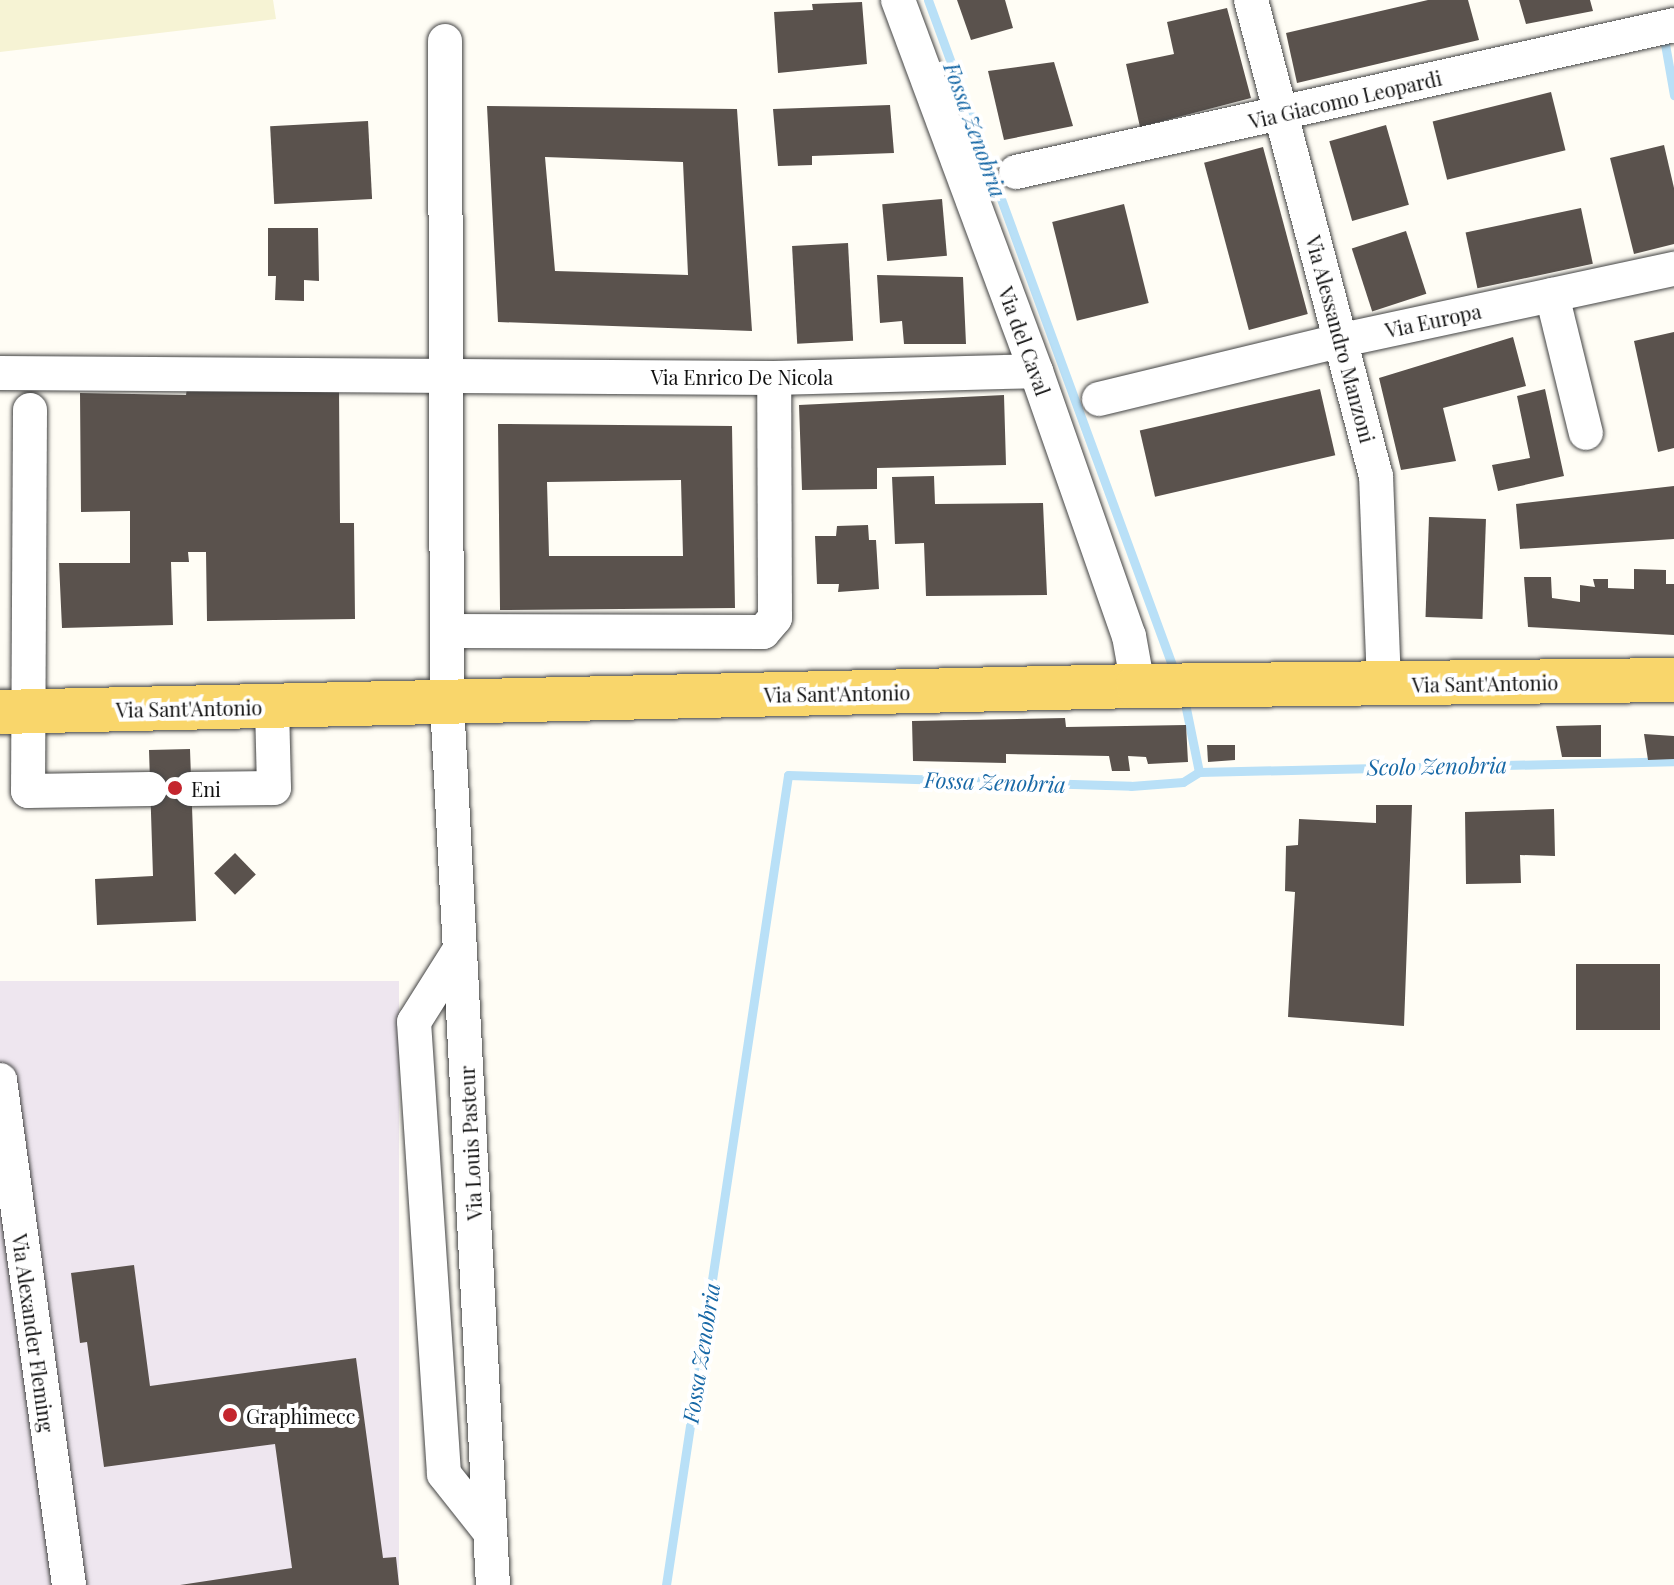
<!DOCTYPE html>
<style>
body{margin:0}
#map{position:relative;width:1674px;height:1585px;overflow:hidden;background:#fffdf5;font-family:"Playfair Display",serif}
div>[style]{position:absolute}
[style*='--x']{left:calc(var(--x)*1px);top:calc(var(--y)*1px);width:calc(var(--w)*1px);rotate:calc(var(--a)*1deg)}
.industrial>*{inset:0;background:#eee6ef;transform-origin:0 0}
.farmland>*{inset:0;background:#f6f3d4}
.stream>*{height:9px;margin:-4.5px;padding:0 4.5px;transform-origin:4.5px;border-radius:4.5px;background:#b9e0f7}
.building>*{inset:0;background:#5a524d;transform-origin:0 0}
.roads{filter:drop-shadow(0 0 2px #444) drop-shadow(0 0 2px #444)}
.minor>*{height:34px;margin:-17px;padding:0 17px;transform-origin:17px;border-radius:17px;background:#fff}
.major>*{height:44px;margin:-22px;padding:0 22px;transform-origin:22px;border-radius:22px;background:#f9d66b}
.dots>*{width:22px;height:22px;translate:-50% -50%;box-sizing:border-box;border:4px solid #fff;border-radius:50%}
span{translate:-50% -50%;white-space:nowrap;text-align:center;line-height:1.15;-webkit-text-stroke:8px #fff;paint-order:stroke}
.street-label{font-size:20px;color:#111}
.poi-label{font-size:20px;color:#111}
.left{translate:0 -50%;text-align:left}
.water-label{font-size:22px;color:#1768a6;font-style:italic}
</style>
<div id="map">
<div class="industrial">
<div style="left:0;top:981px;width:399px;height:604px"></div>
</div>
<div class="farmland">
<div style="clip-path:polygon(0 0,273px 0,276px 19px,0 52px)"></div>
</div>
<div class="stream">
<div style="--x:928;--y:0;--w:717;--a:69.85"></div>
<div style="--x:1665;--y:44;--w:52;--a:80"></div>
<div style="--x:1199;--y:772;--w:475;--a:-1.3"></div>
<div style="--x:666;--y:1585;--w:819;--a:-81.43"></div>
<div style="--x:788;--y:775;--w:343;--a:1.8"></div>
<div style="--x:1131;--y:786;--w:52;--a:-4.4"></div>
<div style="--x:1183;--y:782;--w:19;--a:-32"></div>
<div style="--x:1199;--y:772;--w:76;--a:-101.5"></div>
</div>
<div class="building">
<div style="clip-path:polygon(957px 0,1005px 0,1013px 28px,971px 40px)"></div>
<div style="clip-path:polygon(1428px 0,1468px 0,1479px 40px,1297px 83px,1286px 33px)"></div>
<div style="clip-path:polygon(1519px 0,1590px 0,1593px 11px,1526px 24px)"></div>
<div style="clip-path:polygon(862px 2px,867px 64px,778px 73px,774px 12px,813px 10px,812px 4px)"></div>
<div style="clip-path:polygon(1227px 8px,1251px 98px,1140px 127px,1126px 64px,1174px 54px,1167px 22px)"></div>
<div style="clip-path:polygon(1054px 62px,1073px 126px,1004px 140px,988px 71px)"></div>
<div style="left:1551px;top:92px;width:60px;height:122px;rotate:76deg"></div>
<div style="clip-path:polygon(890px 105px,894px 153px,812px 156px,812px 165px,778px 166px,773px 109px)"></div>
<div style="clip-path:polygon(evenodd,487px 106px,737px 109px,752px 331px,498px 322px,487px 106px,545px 157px,683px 162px,688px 275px,555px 271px,545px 157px)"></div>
<div style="left:368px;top:121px;width:78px;height:98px;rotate:87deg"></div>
<div style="left:1386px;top:125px;width:83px;height:59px;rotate:74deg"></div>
<div style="clip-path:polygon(1664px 145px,1674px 188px,1674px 244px,1634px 254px,1610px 158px)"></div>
<div style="left:1263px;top:147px;width:173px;height:61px;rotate:75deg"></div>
<div style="left:942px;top:199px;width:57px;height:60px;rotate:85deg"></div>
<div style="left:1124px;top:204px;width:102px;height:74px;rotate:76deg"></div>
<div style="left:1581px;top:208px;width:57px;height:118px;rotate:78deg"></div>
<div style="clip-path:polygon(268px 228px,318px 228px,319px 281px,304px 280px,304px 301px,275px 300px,276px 276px,268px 276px)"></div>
<div style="left:1406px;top:231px;width:66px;height:57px;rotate:72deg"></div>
<div style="left:848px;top:243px;width:98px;height:56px;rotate:87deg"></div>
<div style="clip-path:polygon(877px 275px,963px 277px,966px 344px,904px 344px,902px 321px,880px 323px)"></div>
<div style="clip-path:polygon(1674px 332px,1674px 448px,1658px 452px,1634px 341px)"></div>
<div style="clip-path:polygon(1513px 337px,1526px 386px,1443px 408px,1456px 461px,1401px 470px,1379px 378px)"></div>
<div style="clip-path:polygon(187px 388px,339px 388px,340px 523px,354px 523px,355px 619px,207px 621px,206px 552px,188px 552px,189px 562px,171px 562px,173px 625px,62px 628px,59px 563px,130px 563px,130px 511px,81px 512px,80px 393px,186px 395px)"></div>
<div style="left:1320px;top:389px;width:68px;height:185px;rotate:77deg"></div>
<div style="clip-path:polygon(1545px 389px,1564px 476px,1498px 491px,1492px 465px,1530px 458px,1517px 396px)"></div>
<div style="clip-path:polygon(1004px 395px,1006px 465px,877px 468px,877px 489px,802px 490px,799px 405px)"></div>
<div style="clip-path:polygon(evenodd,498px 424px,732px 426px,735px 608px,500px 610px,498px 424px,681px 480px,683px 556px,549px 556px,547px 482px,681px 480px)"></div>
<div style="clip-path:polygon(934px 476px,935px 504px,1043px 503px,1047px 595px,926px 596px,924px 543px,895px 544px,892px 477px)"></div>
<div style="clip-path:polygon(1674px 486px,1674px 539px,1520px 549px,1516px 504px)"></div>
<div style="left:1429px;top:517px;width:57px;height:100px;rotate:2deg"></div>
<div style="clip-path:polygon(868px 525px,869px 540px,876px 540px,879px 589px,838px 592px,839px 584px,817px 584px,815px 536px,836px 536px,837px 526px)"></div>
<div style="clip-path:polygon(1634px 569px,1666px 570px,1666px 584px,1674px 584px,1674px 635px,1528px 627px,1524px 577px,1551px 577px,1552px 598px,1580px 602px,1580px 585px,1595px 587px,1593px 579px,1608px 579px,1608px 588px,1634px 589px)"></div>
<div style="clip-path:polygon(1065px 718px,1066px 727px,1186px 725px,1188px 762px,1148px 764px,1146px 757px,1128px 756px,1130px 771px,1112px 771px,1109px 756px,1006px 754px,1006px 763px,913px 761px,912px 721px)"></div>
<div style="clip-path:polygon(1601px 725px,1601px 757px,1562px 757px,1556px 726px)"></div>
<div style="clip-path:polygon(1644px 734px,1674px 736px,1674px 759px,1648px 760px)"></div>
<div style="clip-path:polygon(1207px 745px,1235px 745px,1235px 760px,1208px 762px)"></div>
<div style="clip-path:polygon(190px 749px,196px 921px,97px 925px,95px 879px,153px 876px,149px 750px)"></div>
<div style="clip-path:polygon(1376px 805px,1412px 805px,1404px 1026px,1288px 1017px,1295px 892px,1285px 891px,1286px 846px,1298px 845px,1299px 819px,1376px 823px)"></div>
<div style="clip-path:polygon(1554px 809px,1555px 856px,1520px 855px,1521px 883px,1466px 884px,1465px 812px)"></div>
<div style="left:235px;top:853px;width:30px;height:29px;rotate:46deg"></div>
<div style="left:1660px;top:964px;width:66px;height:84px;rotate:90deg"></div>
<div style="clip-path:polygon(134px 1265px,150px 1386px,356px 1358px,383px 1558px,396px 1557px,399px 1585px,180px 1585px,292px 1568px,275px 1444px,104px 1467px,87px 1342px,80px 1343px,71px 1273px)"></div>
</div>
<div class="roads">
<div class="minor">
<div style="--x:898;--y:0;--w:396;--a:69.6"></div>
<div style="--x:1036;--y:371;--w:281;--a:70.7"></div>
<div style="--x:1129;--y:636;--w:51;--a:79.8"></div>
<div style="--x:1251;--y:0;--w:492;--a:75.3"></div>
<div style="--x:1376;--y:476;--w:209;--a:87.8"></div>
<div style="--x:445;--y:41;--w:661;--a:89.83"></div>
<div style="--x:447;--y:702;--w:884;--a:87.02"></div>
<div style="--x:1016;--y:172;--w:674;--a:-12.59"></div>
<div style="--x:1552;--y:295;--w:142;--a:76.2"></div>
<div style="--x:0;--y:373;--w:774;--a:0.37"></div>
<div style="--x:774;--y:378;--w:262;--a:-1.5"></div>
<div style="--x:1099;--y:399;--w:250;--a:-13.6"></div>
<div style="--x:1342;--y:340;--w:340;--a:-12.1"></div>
<div style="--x:30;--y:410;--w:381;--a:90.3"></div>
<div style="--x:28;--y:791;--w:122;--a:-0.9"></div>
<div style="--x:448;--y:631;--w:315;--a:0.2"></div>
<div style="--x:763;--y:632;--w:18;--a:-49"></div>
<div style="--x:775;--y:618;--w:240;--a:-90.2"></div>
<div style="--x:191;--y:789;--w:83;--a:-0.7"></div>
<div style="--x:274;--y:788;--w:82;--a:-91.4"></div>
<div style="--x:460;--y:949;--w:86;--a:122.2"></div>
<div style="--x:414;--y:1022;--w:453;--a:86.2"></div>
<div style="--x:444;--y:1474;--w:74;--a:51.6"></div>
<div style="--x:0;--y:1080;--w:510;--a:82.22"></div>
</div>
<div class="major">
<div style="--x:0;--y:712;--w:1138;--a:-1.31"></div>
<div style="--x:1138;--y:686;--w:536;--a:-0.64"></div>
</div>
</div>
<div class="dots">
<div style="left:175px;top:788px;background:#c4262e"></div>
<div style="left:230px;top:1415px;background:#c4262e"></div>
</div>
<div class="street-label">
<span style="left:1345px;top:99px;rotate:-13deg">Via Giacomo Leopardi</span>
<span style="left:1433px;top:320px;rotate:-12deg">Via Europa</span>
<span style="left:1341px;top:339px;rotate:75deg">Via Alessandro Manzoni</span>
<span style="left:1025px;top:341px;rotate:70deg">Via del Caval</span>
<span style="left:742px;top:376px">Via Enrico De Nicola</span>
<span style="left:1485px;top:683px;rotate:-1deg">Via Sant'Antonio</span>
<span style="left:837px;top:693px;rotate:-1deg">Via Sant'Antonio</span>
<span style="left:189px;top:708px;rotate:-1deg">Via Sant'Antonio</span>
<span style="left:470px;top:1143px;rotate:-93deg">Via Louis Pasteur</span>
<span style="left:34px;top:1333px;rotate:82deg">Via Alexander Fleming</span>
</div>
<div class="poi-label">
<span class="left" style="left:191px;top:788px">Eni</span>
<span class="left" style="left:246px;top:1415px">Graphimecc</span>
</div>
<div class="water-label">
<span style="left:975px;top:130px;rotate:70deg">Fossa Zenobria</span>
<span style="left:1437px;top:766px;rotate:-1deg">Scolo Zenobria</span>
<span style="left:995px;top:782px;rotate:2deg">Fossa Zenobria</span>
<span style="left:701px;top:1353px;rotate:-81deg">Fossa Zenobria</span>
</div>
</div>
